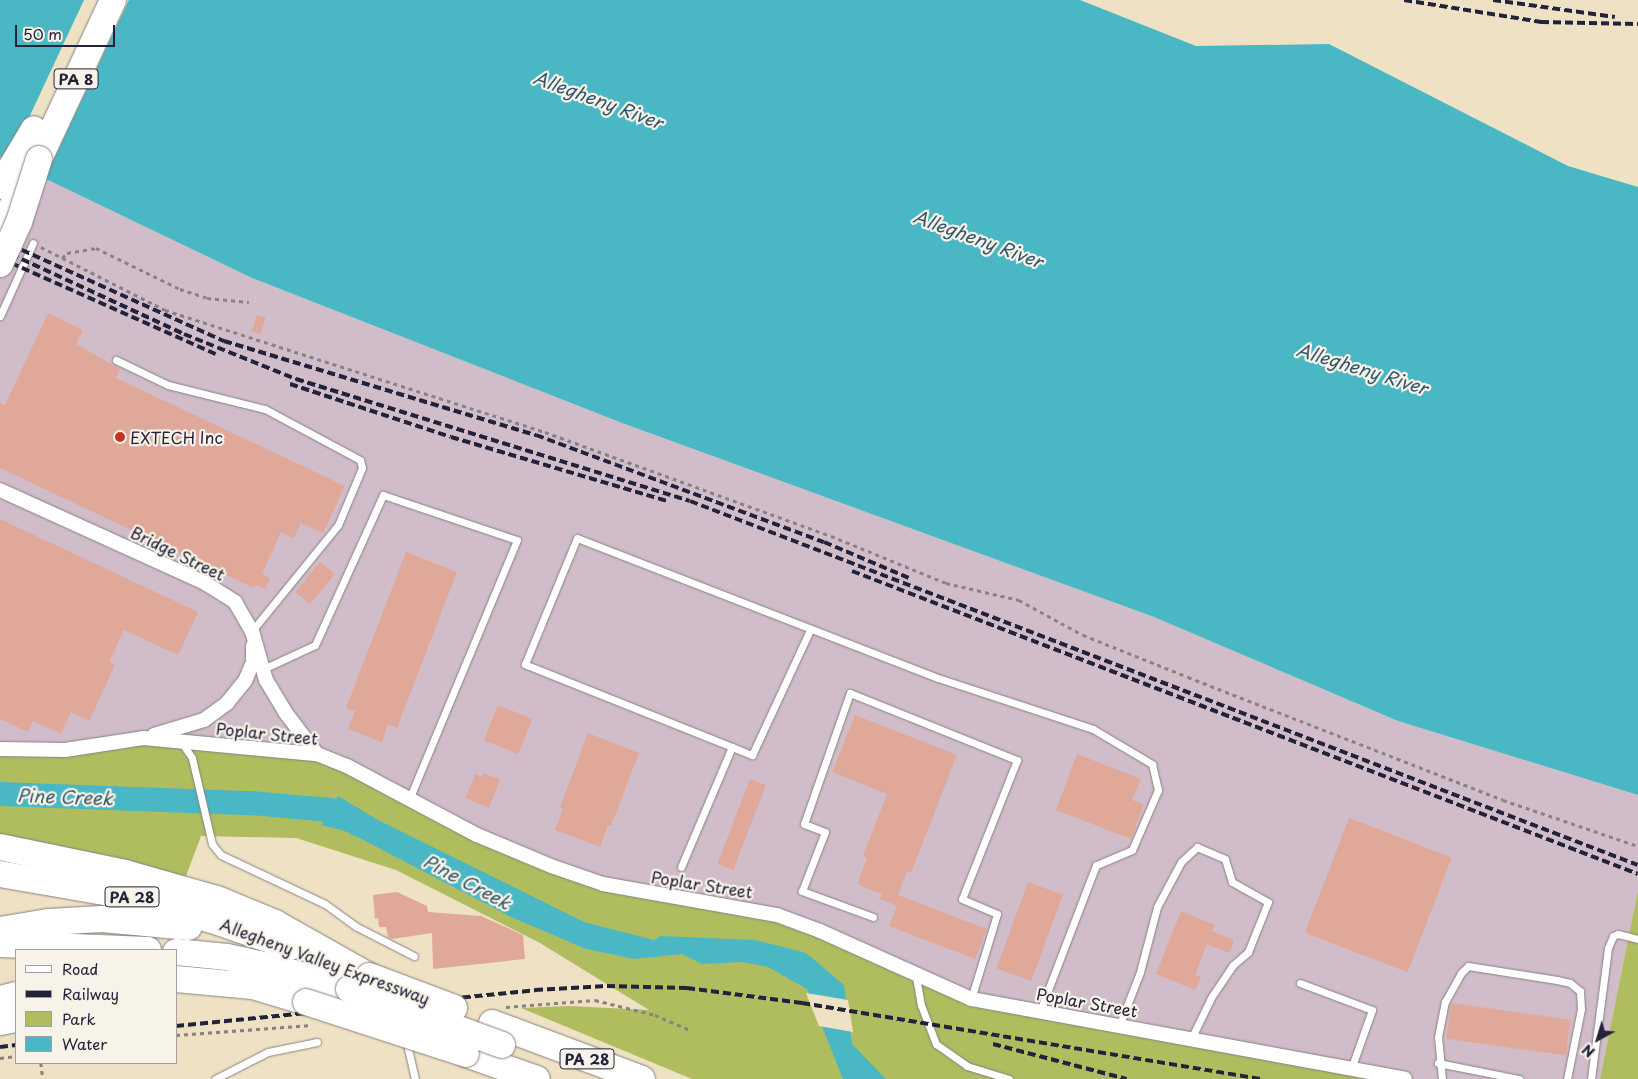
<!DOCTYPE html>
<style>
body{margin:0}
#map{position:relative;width:1638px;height:1079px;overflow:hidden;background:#efe2c4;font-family:"Playpen Sans",sans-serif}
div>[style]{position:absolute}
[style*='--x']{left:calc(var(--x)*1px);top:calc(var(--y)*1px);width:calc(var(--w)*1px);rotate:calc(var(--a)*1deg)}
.industrial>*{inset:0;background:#d1bdca}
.green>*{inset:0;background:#afbd5f}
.water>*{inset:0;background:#4ab7c5}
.pier>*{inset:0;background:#efe2c4}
.river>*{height:24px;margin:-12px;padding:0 12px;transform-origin:12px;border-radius:12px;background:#4ab7c5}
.building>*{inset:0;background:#e0a898;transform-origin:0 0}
.path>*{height:2.5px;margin-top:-1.25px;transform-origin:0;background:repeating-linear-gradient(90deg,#888280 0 4px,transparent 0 8px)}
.roads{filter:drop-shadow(0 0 1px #888280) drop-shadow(0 0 1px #888280)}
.lane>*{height:7px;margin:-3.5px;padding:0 3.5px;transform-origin:3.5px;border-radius:3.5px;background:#fff}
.street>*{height:14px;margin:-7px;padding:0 7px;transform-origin:7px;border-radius:7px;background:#fff}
.highway>*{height:26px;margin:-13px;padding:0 13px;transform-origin:13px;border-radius:13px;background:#fff}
.rail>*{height:4px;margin-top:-2px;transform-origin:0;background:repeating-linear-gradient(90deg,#22223b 0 8px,transparent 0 12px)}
.bridges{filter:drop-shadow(0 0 1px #888280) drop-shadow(0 0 1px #888280)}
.highway-bridge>*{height:26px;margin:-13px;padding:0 13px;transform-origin:13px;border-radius:13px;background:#fff}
.dots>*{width:14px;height:14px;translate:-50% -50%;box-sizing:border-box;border:2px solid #f7f3e8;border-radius:50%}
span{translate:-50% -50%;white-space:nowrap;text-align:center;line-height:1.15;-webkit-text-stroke:4.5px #f7f3e8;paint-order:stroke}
.shield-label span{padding:1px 4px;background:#f7f3e8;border:1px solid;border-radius:4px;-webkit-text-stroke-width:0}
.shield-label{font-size:15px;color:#22223b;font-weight:700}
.poi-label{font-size:16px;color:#22223b}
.left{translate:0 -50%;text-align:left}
.street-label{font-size:16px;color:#22223b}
.water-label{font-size:18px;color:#30566b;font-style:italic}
.legend{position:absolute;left:15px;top:949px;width:162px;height:115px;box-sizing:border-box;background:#f7f3e8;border:1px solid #a29fa3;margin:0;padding:6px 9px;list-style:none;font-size:15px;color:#22223b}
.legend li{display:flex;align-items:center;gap:10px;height:25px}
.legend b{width:25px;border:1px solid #a29fa3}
.north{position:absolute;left:1573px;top:1014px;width:50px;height:50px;-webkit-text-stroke:4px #f7f3e8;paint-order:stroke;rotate:219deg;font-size:14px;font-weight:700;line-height:20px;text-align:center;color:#22223b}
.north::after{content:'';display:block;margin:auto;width:18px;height:22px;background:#22223b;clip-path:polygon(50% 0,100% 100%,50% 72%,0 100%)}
.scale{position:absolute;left:15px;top:25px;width:100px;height:22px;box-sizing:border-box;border:2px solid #22223b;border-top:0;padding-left:6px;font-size:15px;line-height:18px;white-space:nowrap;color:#22223b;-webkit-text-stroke:4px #f7f3e8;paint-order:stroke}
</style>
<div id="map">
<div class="industrial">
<div style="clip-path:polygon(0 157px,252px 278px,622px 423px,1154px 617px,1398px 721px,1638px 795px,1638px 890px,1600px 1079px,1351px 1079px,1053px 1024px,818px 940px,0 767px)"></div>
</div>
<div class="green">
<div style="clip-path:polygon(143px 738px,317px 754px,551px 866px,777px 915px,971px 999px,1405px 1079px,692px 1079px,521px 1008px,569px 1006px,649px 1010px,540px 943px,396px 870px,296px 838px,201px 836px,186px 876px,0 838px,0 749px)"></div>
<div style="clip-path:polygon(1638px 890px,1638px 1079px,1600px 1079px)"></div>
</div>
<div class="water">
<div style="clip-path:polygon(0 0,1080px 0,1196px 46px,1329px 44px,1568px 166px,1638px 187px,1638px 795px,1398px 721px,1154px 617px,622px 423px,252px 278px,0 157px)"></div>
<div style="clip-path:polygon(338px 796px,378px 820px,584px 922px,654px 940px,661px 936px,755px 940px,806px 953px,844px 985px,852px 1044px,886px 1079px,843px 1079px,807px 989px,768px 967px,742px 962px,702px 964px,682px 954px,635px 959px,586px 949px,511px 917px,346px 831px,321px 825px)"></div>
</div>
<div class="pier">
<div style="clip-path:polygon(84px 0,129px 0,49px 169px,18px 141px)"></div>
<div style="clip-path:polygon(806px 993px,848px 1000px,853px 1032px,819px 1026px)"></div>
</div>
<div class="river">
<div style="--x:0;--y:794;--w:251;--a:2.1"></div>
<div style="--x:251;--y:803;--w:79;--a:5.1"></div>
<div style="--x:330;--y:810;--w:33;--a:27"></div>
</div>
<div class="building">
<div style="clip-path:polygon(48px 313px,83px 330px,76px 344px,120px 369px,116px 378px,345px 486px,323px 533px,301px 523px,294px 538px,281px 532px,262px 574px,270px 578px,265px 589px,256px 585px,254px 588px,0 468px,0 403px,5px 405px)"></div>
<div style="left:257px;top:315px;width:9px;height:17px;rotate:18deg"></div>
<div style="clip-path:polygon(0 519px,198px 612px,178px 655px,124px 630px,109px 662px,115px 665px,89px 721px,71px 712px,61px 734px,33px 721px,28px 732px,0 719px)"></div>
<div style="clip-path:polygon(406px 552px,457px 572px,397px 728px,388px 724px,382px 742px,348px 729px,355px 711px,346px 708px)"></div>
<div style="left:320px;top:562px;width:19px;height:39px;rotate:39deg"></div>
<div style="left:498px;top:705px;width:37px;height:38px;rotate:22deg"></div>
<div style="clip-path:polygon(855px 715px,957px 755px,911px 873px,907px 872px,898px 895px,987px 929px,975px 959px,889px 926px,897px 906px,880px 899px,882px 894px,857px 884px,867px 858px,863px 856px,887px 794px,832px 772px)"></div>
<div style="clip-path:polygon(588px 733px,639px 753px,611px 826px,608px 825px,600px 847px,555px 830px,563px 808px,560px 807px)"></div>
<div style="clip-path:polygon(1077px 754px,1141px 779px,1132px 800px,1144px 804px,1131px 839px,1056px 810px)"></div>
<div style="clip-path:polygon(483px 773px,500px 780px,489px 808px,465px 798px,476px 774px,482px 777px)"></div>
<div style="left:750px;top:779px;width:17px;height:91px;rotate:21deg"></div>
<div style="left:1349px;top:818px;width:110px;height:123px;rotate:21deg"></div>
<div style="left:1028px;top:882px;width:37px;height:92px;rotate:20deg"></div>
<div style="clip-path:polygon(397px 892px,427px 906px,428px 912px,481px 916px,523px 935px,525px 959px,433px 969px,432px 933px,392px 939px,388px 937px,386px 927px,379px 927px,378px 918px,375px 919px,373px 895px)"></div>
<div style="clip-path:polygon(1181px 911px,1215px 925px,1212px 931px,1234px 940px,1229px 953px,1207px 944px,1195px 975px,1201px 977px,1195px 990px,1156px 974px)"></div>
<div style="left:1451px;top:1003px;width:121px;height:36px;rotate:8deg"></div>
</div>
<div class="path">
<div style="--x:41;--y:247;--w:139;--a:26.9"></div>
<div style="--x:165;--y:310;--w:399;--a:17.8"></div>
<div style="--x:545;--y:432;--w:304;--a:20"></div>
<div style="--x:831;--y:536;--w:124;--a:22.2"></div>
<div style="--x:946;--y:583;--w:75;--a:13.1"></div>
<div style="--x:1019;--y:600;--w:73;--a:28.7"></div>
<div style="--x:1083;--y:635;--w:113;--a:21.8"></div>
<div style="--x:1188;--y:677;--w:338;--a:21.3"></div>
<div style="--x:1503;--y:800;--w:143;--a:18.8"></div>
<div style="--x:62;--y:258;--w:7;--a:-45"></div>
<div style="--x:67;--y:253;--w:29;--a:-10"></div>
<div style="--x:96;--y:248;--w:93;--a:26"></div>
<div style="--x:180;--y:289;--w:28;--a:18"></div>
<div style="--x:207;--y:298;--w:42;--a:5.4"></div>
<div style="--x:506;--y:1007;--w:89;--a:-4.5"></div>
<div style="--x:595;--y:1000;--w:62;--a:14"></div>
<div style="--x:655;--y:1015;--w:38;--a:23"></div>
<div style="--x:176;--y:1035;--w:136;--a:-4.2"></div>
<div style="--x:0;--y:1058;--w:16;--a:-7"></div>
<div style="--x:41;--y:1063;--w:16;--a:83"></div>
</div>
<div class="roads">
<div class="lane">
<div style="--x:0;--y:316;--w:80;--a:-65.7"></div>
<div style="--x:116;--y:360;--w:58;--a:25.7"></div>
<div style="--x:168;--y:385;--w:100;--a:13.9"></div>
<div style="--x:265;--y:409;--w:108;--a:28.2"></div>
<div style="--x:360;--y:460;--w:8;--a:76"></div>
<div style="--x:362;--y:468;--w:62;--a:112.8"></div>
<div style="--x:338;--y:525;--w:136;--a:129.1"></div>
<div style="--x:263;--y:669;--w:57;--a:-24.8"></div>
<div style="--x:315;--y:645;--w:165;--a:-65.6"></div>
<div style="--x:383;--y:495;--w:141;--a:18.6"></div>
<div style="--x:517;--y:540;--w:282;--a:112.6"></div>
<div style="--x:181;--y:742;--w:19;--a:55"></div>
<div style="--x:192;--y:758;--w:88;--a:76.9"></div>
<div style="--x:212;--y:844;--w:14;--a:51"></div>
<div style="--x:221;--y:855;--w:115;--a:25.2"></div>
<div style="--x:325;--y:904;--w:39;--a:36"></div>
<div style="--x:357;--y:927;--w:64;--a:27"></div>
<div style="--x:732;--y:747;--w:22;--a:22"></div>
<div style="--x:752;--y:755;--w:138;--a:-65.1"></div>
<div style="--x:681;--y:867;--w:130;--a:-67"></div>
<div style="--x:732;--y:747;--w:223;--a:-158.2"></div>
<div style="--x:525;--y:664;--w:136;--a:-67.6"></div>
<div style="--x:577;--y:538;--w:387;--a:21.2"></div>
<div style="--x:938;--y:678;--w:163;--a:18.2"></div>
<div style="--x:1093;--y:729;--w:69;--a:30.7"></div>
<div style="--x:1152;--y:764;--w:27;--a:77"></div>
<div style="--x:1158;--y:790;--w:65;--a:113.4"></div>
<div style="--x:1132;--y:850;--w:39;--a:157"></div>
<div style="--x:1096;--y:865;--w:156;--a:111"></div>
<div style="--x:873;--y:917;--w:76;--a:-159.9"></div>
<div style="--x:802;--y:891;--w:63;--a:-68.7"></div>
<div style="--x:825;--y:832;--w:22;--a:-159"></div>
<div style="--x:804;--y:824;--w:139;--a:-70.7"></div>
<div style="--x:850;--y:693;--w:180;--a:21.9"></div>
<div style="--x:1017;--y:760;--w:149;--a:111.6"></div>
<div style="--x:962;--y:899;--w:38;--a:23"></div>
<div style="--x:997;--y:914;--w:89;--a:107"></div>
<div style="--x:916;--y:977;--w:28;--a:80"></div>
<div style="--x:921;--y:1005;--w:42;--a:69"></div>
<div style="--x:936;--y:1044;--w:38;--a:35"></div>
<div style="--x:967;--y:1066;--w:44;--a:17.2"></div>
<div style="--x:1300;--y:983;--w:77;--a:20.6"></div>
<div style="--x:1372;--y:1010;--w:63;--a:109.6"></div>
<div style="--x:1119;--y:1026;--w:58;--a:-68.7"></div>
<div style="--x:1140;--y:972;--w:67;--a:-75.3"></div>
<div style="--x:1157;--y:907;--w:51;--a:-61.9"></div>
<div style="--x:1181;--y:862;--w:22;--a:-43"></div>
<div style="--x:1197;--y:847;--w:30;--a:23"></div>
<div style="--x:1225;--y:859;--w:24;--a:73"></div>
<div style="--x:1232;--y:882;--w:41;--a:29.1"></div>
<div style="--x:1268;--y:902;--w:54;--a:111.8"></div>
<div style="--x:1248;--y:952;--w:20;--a:139"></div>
<div style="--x:1233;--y:965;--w:40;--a:124"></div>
<div style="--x:1211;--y:998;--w:46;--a:116"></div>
<div style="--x:406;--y:1040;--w:40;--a:77"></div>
<div style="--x:1438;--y:1063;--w:83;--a:11.2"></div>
<div style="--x:215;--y:1079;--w:59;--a:-27"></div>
<div style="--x:268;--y:1052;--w:50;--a:-11.5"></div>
<div style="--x:1442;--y:1079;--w:42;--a:-95.4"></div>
<div style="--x:1438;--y:1037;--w:36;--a:-79"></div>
<div style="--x:1445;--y:1002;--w:33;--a:-61"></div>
<div style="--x:1461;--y:973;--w:10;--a:-45"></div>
<div style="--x:1468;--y:966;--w:90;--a:8.9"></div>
<div style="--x:1557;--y:980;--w:13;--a:13"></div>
<div style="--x:1570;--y:983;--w:13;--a:39"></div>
<div style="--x:1580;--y:991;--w:18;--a:87"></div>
<div style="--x:1581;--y:1009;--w:71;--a:101.3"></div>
<div style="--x:1591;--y:1079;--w:132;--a:-82.6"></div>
<div style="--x:1608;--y:948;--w:13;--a:-67"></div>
<div style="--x:1613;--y:936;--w:5;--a:-22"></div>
<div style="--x:1618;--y:934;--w:21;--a:14"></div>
</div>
<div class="street">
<div style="--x:0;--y:490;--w:225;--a:24.4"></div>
<div style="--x:205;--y:583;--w:36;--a:32"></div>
<div style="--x:235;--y:602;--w:34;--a:60"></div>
<div style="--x:252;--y:631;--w:51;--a:74.1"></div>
<div style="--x:266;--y:680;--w:37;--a:59"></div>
<div style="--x:285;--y:712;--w:53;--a:52.7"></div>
<div style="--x:154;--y:735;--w:52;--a:-16.7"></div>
<div style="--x:204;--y:720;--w:29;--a:-36"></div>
<div style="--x:227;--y:703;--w:28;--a:-51"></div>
<div style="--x:245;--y:681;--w:21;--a:-67"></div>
<div style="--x:253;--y:662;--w:16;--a:-90"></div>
<div style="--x:0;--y:749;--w:65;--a:0.9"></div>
<div style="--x:65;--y:750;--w:79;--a:-8.7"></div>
<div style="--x:143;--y:738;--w:175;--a:5.3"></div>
<div style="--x:317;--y:754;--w:32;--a:22"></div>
<div style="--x:347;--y:766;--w:147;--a:28"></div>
<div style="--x:477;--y:835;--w:80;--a:22.7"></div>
<div style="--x:551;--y:866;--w:55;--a:19.1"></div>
<div style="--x:603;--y:884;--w:177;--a:10.1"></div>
<div style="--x:777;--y:915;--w:46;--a:20.4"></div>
<div style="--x:820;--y:931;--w:166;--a:24.2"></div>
<div style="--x:971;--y:999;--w:441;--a:10.4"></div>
</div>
<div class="highway">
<div style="--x:0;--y:186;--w:66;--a:-59.2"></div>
<div style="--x:0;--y:228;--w:79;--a:-60.5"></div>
<div style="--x:39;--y:159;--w:175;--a:-65"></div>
<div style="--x:0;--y:847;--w:128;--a:11.7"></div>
<div style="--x:125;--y:873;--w:96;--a:15.8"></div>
<div style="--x:217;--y:899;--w:63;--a:22.5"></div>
<div style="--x:275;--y:923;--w:108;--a:29.4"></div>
<div style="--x:0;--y:874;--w:129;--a:9.8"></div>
<div style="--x:127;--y:896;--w:88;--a:15.8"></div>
<div style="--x:212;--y:920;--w:83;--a:18.9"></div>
<div style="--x:0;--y:930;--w:50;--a:-9.3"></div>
<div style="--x:49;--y:922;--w:53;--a:-3.2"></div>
<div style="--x:102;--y:919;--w:87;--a:5.3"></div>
<div style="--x:0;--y:944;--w:148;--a:2.3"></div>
<div style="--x:176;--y:952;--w:51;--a:5.6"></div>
<div style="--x:227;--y:957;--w:47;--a:12.3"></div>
<div style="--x:273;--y:967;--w:79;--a:16.1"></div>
<div style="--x:176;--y:979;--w:77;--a:5.2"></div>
<div style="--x:253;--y:986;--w:55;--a:16.8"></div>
<div style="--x:0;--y:999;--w:16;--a:-14"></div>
<div style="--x:0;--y:1022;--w:16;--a:-11"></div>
<div style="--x:492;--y:1023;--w:160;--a:20.5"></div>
<div style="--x:466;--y:1054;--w:75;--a:19.4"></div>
</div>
</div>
<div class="rail">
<div style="--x:1404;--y:0;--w:139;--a:9.1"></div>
<div style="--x:1541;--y:22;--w:97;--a:1.2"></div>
<div style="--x:1493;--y:0;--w:123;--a:7.9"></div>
<div style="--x:0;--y:240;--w:246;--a:24.3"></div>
<div style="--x:224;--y:341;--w:326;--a:16.8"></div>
<div style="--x:536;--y:435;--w:307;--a:20.4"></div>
<div style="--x:824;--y:542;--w:92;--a:23"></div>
<div style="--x:0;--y:249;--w:203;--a:24.8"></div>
<div style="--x:184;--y:334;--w:121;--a:21.9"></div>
<div style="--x:296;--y:379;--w:412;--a:17.2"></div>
<div style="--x:690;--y:501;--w:1015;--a:21.01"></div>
<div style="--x:0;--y:258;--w:239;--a:24"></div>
<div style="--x:290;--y:384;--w:169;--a:18.2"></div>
<div style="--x:451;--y:437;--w:225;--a:16.5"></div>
<div style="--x:852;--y:571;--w:842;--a:21.08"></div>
<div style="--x:176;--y:1026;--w:361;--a:-5.7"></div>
<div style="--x:535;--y:990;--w:72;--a:-3.2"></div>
<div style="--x:607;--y:986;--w:80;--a:1.4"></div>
<div style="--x:687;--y:988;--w:116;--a:7.4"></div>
<div style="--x:802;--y:1003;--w:466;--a:9.4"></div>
<div style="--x:993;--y:1044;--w:138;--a:14.7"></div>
<div style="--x:0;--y:1047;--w:16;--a:-7"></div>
</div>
<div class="bridges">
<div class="highway-bridge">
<div style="--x:0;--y:264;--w:46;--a:-65.7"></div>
<div style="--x:19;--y:222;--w:66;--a:-72.4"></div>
<div style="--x:369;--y:976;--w:91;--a:20.6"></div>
<div style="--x:349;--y:989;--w:163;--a:20.1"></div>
<div style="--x:306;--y:1002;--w:168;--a:18"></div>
</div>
</div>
<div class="dots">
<div style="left:120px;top:437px;background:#c8321e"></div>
</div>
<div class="shield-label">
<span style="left:76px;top:79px">PA 8</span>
<span style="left:132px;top:897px">PA 28</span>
<span style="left:587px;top:1059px">PA 28</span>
</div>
<div class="poi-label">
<span class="left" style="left:130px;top:437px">EXTECH Inc</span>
</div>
<div class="street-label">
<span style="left:178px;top:553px;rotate:26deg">Bridge Street</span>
<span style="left:267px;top:733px;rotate:6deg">Poplar Street</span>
<span style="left:702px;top:884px;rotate:9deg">Poplar Street</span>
<span style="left:325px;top:961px;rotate:20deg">Allegheny Valley Expressway</span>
<span style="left:1087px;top:1002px;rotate:10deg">Poplar Street</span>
</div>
<div class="water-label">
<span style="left:598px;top:100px;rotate:20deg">Allegheny River</span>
<span style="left:978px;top:239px;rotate:20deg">Allegheny River</span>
<span style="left:1362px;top:369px;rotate:17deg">Allegheny River</span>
<span style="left:65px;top:797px;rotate:2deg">Pine Creek</span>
<span style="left:467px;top:882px;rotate:28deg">Pine Creek</span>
</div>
<ul class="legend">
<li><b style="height:6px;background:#fff"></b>Road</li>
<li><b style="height:6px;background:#22223b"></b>Railway</li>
<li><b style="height:14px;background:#afbd5f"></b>Park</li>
<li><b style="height:14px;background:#4ab7c5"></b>Water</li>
</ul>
<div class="north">N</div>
<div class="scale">50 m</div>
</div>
